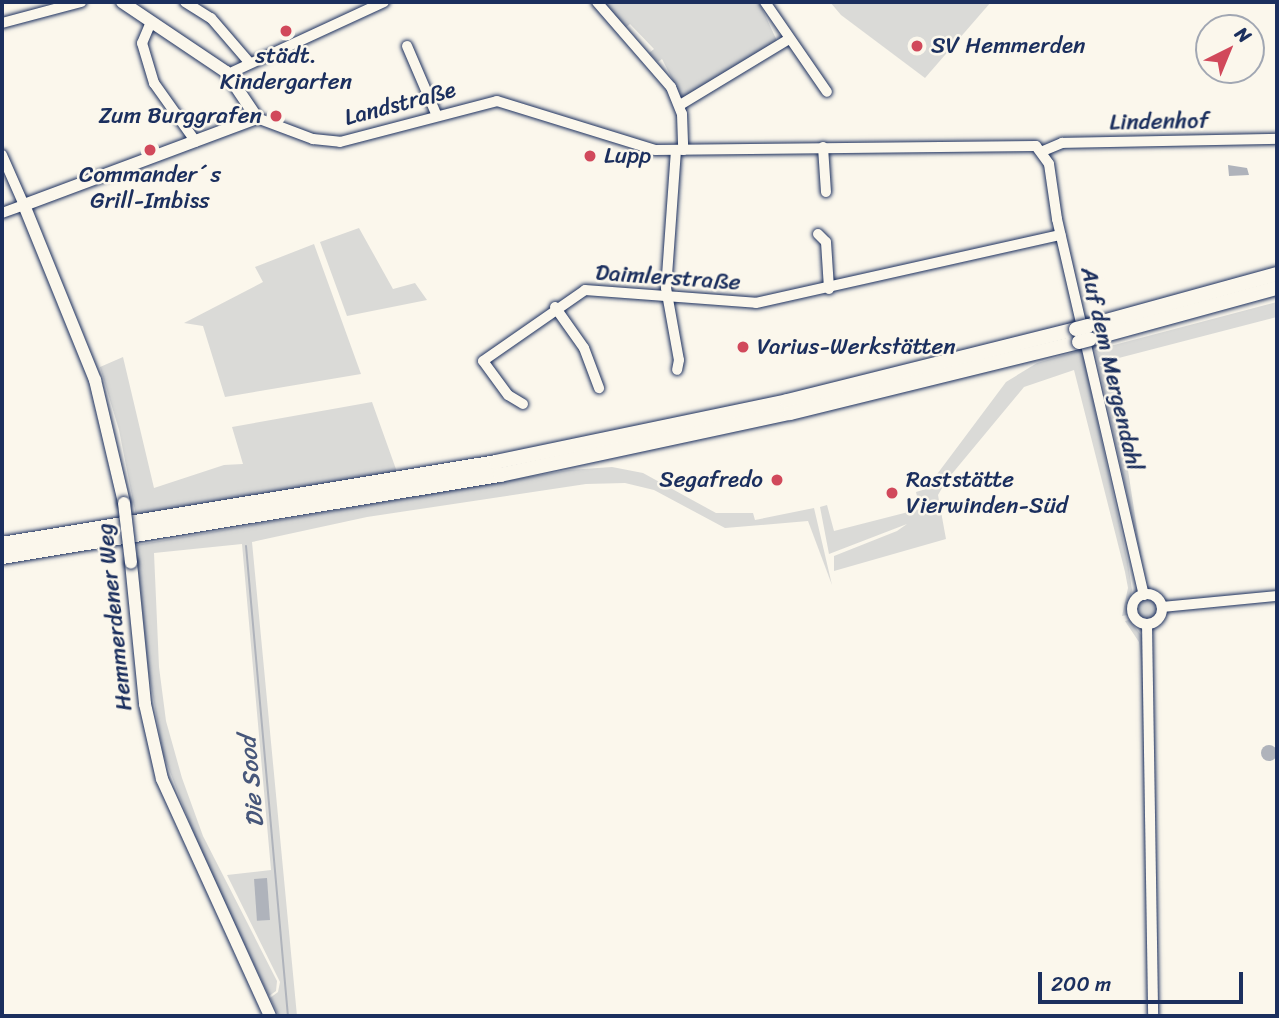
<!DOCTYPE html>
<meta charset="utf-8">
<style>
body{margin:0}
#map{position:relative;width:1279px;height:1018px;overflow:hidden;background:#fbf7ec;font-family:Sriracha,sans-serif}
div>[style]{position:absolute}
[style*='--x']{left:calc(var(--x)*1px);top:calc(var(--y)*1px);width:calc(var(--w)*1px);rotate:calc(var(--a)*1deg)}
.green>*{inset:0;background:#dadad7}
.round{border-radius:50%}
.water>*{inset:0;background:#afb3bb;transform-origin:0 0}
.stream>*{height:2px;margin:-1px;padding:0 1px;transform-origin:1px;border-radius:1px;background:#afb3bb}
.roads{filter:drop-shadow(0 0 2px #1b2f5e) drop-shadow(0 0 2px #1b2f5e)}
.minor>*{height:10px;margin:-5px;padding:0 5px;transform-origin:5px;border-radius:5px;background:#fbf7ec}
.minor>.ring{margin:-5px;padding:0;box-sizing:content-box;background:none;border:10px solid #fbf7ec;border-radius:50%}
.major>*{height:12px;margin:-6px;padding:0 6px;transform-origin:6px;border-radius:6px;background:#fbf7ec}
.highway>*{height:14px;margin:-7px;padding:0 7px;transform-origin:7px;border-radius:7px;background:#fbf7ec}
.bridges{filter:drop-shadow(0 0 2px #1b2f5e) drop-shadow(0 0 2px #1b2f5e)}
.major-bridge>*{height:12px;margin:-6px;padding:0 6px;transform-origin:6px;border-radius:6px;background:#fbf7ec}
.highway-bridge>*{height:14px;margin:-7px;padding:0 7px;transform-origin:7px;border-radius:7px;background:#fbf7ec}
.dots>*{width:19px;height:19px;translate:-50% -50%;box-sizing:border-box;border:4px solid #fbf7ec;border-radius:50%}
span{translate:-50% -50%;white-space:nowrap;text-align:center;line-height:1.15;-webkit-text-stroke:5px #fbf7ec;paint-order:stroke}
.poi-label{font-size:23px;color:#1b2f5e}
.left{translate:0 -50%;text-align:left}
.right{translate:-100% -50%;text-align:right}
.street-label{font-size:23px;color:#1b2f5e}
.water-label{font-size:24px;color:#47577a;font-style:italic}
.frame{position:absolute;inset:0;border:4px solid #1b2f5e;pointer-events:none}
.north{position:absolute;left:1195px;top:14px;width:70px;height:70px;box-sizing:border-box;background:#fbf7ec;border:2px solid #a1a7b3;border-radius:50%;rotate:43deg;font-size:19px;font-weight:700;line-height:28px;text-align:center;color:#1b2f5e}
.north::after{content:'';display:block;margin:auto;width:24px;height:32px;background:#d1495b;clip-path:polygon(50% 0,100% 100%,50% 72%,0 100%)}
.scale{position:absolute;left:1038px;top:972px;width:205px;height:32px;box-sizing:border-box;border:4px solid #1b2f5e;border-top:0;padding-left:9px;font-size:21px;line-height:24px;white-space:nowrap;color:#1b2f5e;-webkit-text-stroke:5px #fbf7ec;paint-order:stroke}
</style>
<div id="map">
<div class="green">
<div style="clip-path:polygon(600px 2px,759px 2px,778px 43px,683px 100px,662px 59px,658px 62px,649px 53px,654px 49px,630px 24px,625px 28px)"></div>
<div style="clip-path:polygon(830px 2px,991px 2px,925px 78px,841px 15px)"></div>
<div style="clip-path:polygon(359px 228px,393px 289px,415px 283px,427px 300px,347px 316px,320px 242px)"></div>
<div style="clip-path:polygon(314px 244px,361px 374px,225px 397px,203px 326px,184px 323px,263px 282px,255px 267px)"></div>
<div style="clip-path:polygon(1277px 302px,1277px 317px,1111px 360px,1142px 561px,1095px 350px)"></div>
<div style="clip-path:polygon(1082px 350px,1128px 563px,1132px 590px,1127px 615px,1122px 616px,1128px 588px,1125px 572px,1074px 370px,1024px 387px,946px 481px,938px 495px,946px 539px,834px 571px,834px 556px,897px 531px,907px 524px,829px 554px,820px 507px,827px 505px,834px 531px,920px 509px,916px 492px,926px 489px,1006px 382px,1037px 363px)"></div>
<div style="clip-path:polygon(123px 357px,154px 488px,224px 465px,243px 464px,232px 427px,372px 402px,397px 472px,136px 516px,119px 430px,100px 367px)"></div>
<div style="clip-path:polygon(612px 467px,643px 473px,716px 513px,753px 513px,755px 520px,814px 508px,832px 585px,808px 521px,725px 528px,654px 490px,625px 483px,586px 484px,367px 517px,252px 542px,297px 1016px,279px 1016px,270px 998px,278px 992px,280px 982px,227px 875px,271px 870px,242px 544px,154px 553px,159px 667px,166px 721px,182px 778px,203px 836px,277px 981px,276px 991px,269px 996px,203px 857px,163px 754px,148px 668px,136px 545px,569px 470px)"></div>
<div class="round" style="left:1138px;top:599px;width:20px;height:20px"></div>
<div style="clip-path:polygon(1129px 620px,1142px 636px,1150px 1016px,1141px 662px,1139px 642px,1125px 621px)"></div>
</div>
<div class="water">
<div style="clip-path:polygon(1228px 165px,1247px 168px,1249px 175px,1229px 176px)"></div>
<div class="round" style="left:1261px;top:745px;width:16px;height:16px"></div>
<div style="left:267px;top:878px;width:42px;height:13px;rotate:86deg"></div>
</div>
<div class="stream">
<div style="--x:246;--y:546;--w:472;--a:84.9"></div>
</div>
<div class="roads">
<div class="minor">
<div style="--x:185;--y:2;--w:31;--a:32"></div>
<div style="--x:211;--y:18;--w:58;--a:49.2"></div>
<div style="--x:597;--y:2;--w:113;--a:49"></div>
<div style="--x:671;--y:87;--w:29;--a:68"></div>
<div style="--x:682;--y:114;--w:36;--a:88"></div>
<div style="--x:765;--y:2;--w:109;--a:55.4"></div>
<div style="--x:151;--y:22;--w:23;--a:113"></div>
<div style="--x:142;--y:43;--w:42;--a:73.3"></div>
<div style="--x:154;--y:83;--w:72;--a:54.6"></div>
<div style="--x:2;--y:23;--w:82;--a:-14.9"></div>
<div style="--x:407;--y:46;--w:76;--a:66.8"></div>
<div style="--x:228;--y:74;--w:172;--a:-24.8"></div>
<div style="--x:680;--y:105;--w:127;--a:-31.2"></div>
<div style="--x:257;--y:118;--w:60;--a:20.6"></div>
<div style="--x:313;--y:139;--w:27;--a:6"></div>
<div style="--x:340;--y:142;--w:162;--a:-14.6"></div>
<div style="--x:497;--y:101;--w:165;--a:17.2"></div>
<div style="--x:655;--y:150;--w:381;--a:-0.6"></div>
<div style="--x:1036;--y:146;--w:22;--a:54"></div>
<div style="--x:1049;--y:164;--w:56;--a:81.7"></div>
<div style="--x:1057;--y:219;--w:386;--a:77"></div>
<div style="--x:823;--y:147;--w:45;--a:86.2"></div>
<div style="--x:676;--y:150;--w:138;--a:94.1"></div>
<div style="--x:666;--y:288;--w:73;--a:79.8"></div>
<div style="--x:679;--y:360;--w:10;--a:101"></div>
<div style="--x:1043;--y:151;--w:21;--a:-23"></div>
<div style="--x:1062;--y:143;--w:215;--a:-1.1"></div>
<div style="--x:2;--y:155;--w:55;--a:66.3"></div>
<div style="--x:24;--y:205;--w:23;--a:160"></div>
<div style="--x:818;--y:234;--w:11;--a:45"></div>
<div style="--x:826;--y:242;--w:47;--a:86.3"></div>
<div style="--x:555;--y:307;--w:50;--a:54.7"></div>
<div style="--x:584;--y:348;--w:43;--a:69.4"></div>
<div style="--x:523;--y:404;--w:17;--a:-149"></div>
<div style="--x:508;--y:395;--w:42;--a:-126.3"></div>
<div style="--x:483;--y:361;--w:124;--a:-34.8"></div>
<div style="--x:585;--y:290;--w:171;--a:4.3"></div>
<div style="--x:756;--y:303;--w:312;--a:-12.6"></div>
<div class="ring" style="left:1132px;top:594px;width:20px;height:20px"></div>
<div style="--x:1162;--y:607;--w:116;--a:-5.5"></div>
<div style="--x:1147;--y:624;--w:392;--a:89.1"></div>
</div>
<div class="major">
<div style="--x:122;--y:2;--w:125;--a:33.9"></div>
<div style="--x:226;--y:72;--w:55;--a:56"></div>
<div style="--x:257;--y:118;--w:249;--a:159.5"></div>
<div style="--x:24;--y:205;--w:189;--a:67.9"></div>
<div style="--x:95;--y:380;--w:126;--a:76.7"></div>
<div style="--x:131;--y:563;--w:142;--a:84.3"></div>
<div style="--x:145;--y:704;--w:77;--a:77.2"></div>
<div style="--x:162;--y:779;--w:260;--a:65.5"></div>
</div>
<div class="highway">
<div style="--x:1088;--y:326;--w:196;--a:-15.4"></div>
<div style="--x:1090;--y:339;--w:194;--a:-15.3"></div>
<div style="--x:2;--y:544;--w:501;--a:-9.42"></div>
<div style="--x:496;--y:462;--w:297;--a:-11.8"></div>
<div style="--x:787;--y:401;--w:298;--a:-14"></div>
<div style="--x:2;--y:557;--w:505;--a:-9.35"></div>
<div style="--x:500;--y:475;--w:297;--a:-12.1"></div>
<div style="--x:790;--y:413;--w:298;--a:-13.8"></div>
</div>
</div>
<div class="bridges">
<div class="major-bridge">
<div style="--x:124;--y:503;--w:60;--a:83.3"></div>
</div>
<div class="highway-bridge">
<div style="--x:1076;--y:329;--w:12;--a:-14"></div>
<div style="--x:1079;--y:342;--w:11;--a:-15"></div>
</div>
</div>
<div class="dots">
<div style="left:286px;top:31px;background:#d1495b"></div>
<div style="left:917px;top:46px;background:#d1495b"></div>
<div style="left:276px;top:116px;background:#d1495b"></div>
<div style="left:150px;top:150px;background:#d1495b"></div>
<div style="left:590px;top:156px;background:#d1495b"></div>
<div style="left:743px;top:347px;background:#d1495b"></div>
<div style="left:777px;top:480px;background:#d1495b"></div>
<div style="left:892px;top:493px;background:#d1495b"></div>
</div>
<div class="poi-label">
<span class="left" style="left:931px;top:46px">SV Hemmerden</span>
<span style="left:286px;top:69px">städt.<br>Kindergarten</span>
<span class="right" style="left:262px;top:116px">Zum Burggrafen</span>
<span class="left" style="left:604px;top:156px">Lupp</span>
<span style="left:150px;top:188px">Commander´s<br>Grill-Imbiss</span>
<span class="left" style="left:757px;top:347px">Varius-Werkstätten</span>
<span class="right" style="left:763px;top:480px">Segafredo</span>
<span class="left" style="left:906px;top:493px">Raststätte<br>Vierwinden-Süd</span>
</div>
<div class="street-label">
<span style="left:400px;top:104px;rotate:-15deg">Landstraße</span>
<span style="left:1159px;top:122px;rotate:-1deg">Lindenhof</span>
<span style="left:668px;top:278px;rotate:4deg">Daimlerstraße</span>
<span style="left:1111px;top:369px;rotate:77deg">Auf dem Mergendahl</span>
<span style="left:115px;top:617px;rotate:-96deg">Hemmerdener Weg</span>
</div>
<div class="water-label">
<span style="left:252px;top:782px;rotate:-95deg">Die Sood</span>
</div>
<div class="frame"></div>
<div class="north">N</div>
<div class="scale">200 m</div>
</div>
